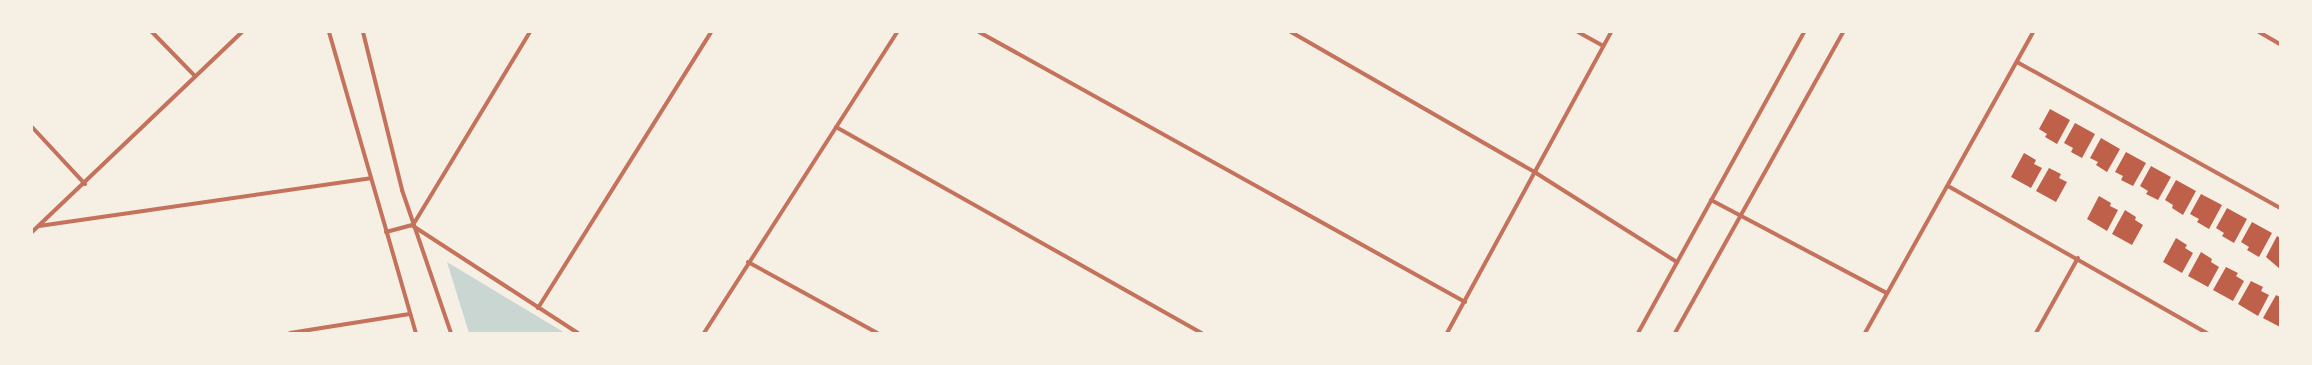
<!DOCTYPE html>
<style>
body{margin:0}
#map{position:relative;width:2312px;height:365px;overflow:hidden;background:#f6efe4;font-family:Mulish,sans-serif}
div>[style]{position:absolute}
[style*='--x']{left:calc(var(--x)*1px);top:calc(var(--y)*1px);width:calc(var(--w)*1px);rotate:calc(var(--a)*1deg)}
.water>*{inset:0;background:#c9d6d2}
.building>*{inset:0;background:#bf614a}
.minor>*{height:4px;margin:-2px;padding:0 2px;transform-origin:2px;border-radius:2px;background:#c5725c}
span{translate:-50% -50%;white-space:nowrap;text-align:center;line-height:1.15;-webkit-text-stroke:3px #f6efe4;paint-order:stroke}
.frame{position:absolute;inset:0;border:33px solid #f6efe4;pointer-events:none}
</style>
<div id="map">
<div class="water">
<div style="clip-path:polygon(447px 262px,565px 333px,469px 333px)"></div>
</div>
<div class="building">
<div style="clip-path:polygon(2050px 109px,2070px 120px,2057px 144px,2045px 137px,2047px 134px,2039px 129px)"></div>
<div style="clip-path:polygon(2075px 123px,2095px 134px,2082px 158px,2071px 152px,2073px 148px,2064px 143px)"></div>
<div style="clip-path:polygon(2101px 138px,2120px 149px,2107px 172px,2096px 165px,2098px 162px,2090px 158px)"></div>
<div style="clip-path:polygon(2126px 152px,2146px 163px,2133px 186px,2121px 180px,2123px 176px,2115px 172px)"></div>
<div style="clip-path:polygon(2024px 153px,2036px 160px,2034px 164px,2042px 168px,2031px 188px,2011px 177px)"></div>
<div style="clip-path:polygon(2151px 166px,2171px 177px,2158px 200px,2146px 194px,2148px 191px,2140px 186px)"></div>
<div style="clip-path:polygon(2049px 168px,2061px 174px,2059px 178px,2067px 182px,2056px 202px,2036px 191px)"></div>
<div style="clip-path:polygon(2176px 180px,2196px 191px,2183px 215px,2172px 208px,2173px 205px,2165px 200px)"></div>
<div style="clip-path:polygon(2201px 194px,2222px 205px,2209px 229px,2197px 222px,2199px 219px,2190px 214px)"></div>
<div style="clip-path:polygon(2099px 196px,2111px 203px,2110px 206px,2118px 210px,2107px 231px,2087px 219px)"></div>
<div style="clip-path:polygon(2227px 208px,2247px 219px,2234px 243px,2222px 236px,2224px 233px,2216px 228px)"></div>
<div style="clip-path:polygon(2125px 210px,2136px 217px,2135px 220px,2143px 225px,2132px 245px,2112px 234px)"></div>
<div style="clip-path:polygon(2252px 222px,2272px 233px,2259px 257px,2247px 250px,2249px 247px,2241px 242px)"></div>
<div style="clip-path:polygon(2277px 236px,2280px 238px,2280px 269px,2266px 257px)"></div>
<div style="clip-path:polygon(2176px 238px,2187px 245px,2185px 248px,2193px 253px,2182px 273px,2163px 262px)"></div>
<div style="clip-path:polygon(2201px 252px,2212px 259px,2211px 262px,2219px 267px,2208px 287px,2188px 276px)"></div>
<div style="clip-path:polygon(2226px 267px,2238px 273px,2236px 276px,2244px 281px,2233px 301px,2213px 290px)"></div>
<div style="clip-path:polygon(2251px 281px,2263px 287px,2261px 291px,2269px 295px,2258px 316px,2238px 304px)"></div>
<div style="clip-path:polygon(2276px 295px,2280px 297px,2280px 327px,2263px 318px)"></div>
</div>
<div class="minor">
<div style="--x:152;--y:32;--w:62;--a:45.7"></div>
<div style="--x:329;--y:32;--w:313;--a:73.9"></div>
<div style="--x:363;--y:32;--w:163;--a:76.1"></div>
<div style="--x:402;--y:190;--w:151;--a:71.1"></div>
<div style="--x:979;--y:32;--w:556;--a:29.05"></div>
<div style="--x:1291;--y:32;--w:283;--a:29.9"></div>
<div style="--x:1536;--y:173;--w:167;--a:32.3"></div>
<div style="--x:1578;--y:32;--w:29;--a:29"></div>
<div style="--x:2259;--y:32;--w:24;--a:30"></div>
<div style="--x:2017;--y:62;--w:301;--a:29"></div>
<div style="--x:32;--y:127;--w:78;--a:47.1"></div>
<div style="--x:836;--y:127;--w:420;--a:29.4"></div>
<div style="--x:1948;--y:186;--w:298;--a:29.6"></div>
<div style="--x:1711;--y:200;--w:199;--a:27.9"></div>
<div style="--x:413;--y:225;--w:226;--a:-58.8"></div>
<div style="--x:39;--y:226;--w:335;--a:-8.2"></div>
<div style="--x:413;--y:226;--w:197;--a:33"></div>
<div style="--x:32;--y:232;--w:290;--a:-43.6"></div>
<div style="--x:386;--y:232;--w:28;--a:-15"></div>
<div style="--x:748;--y:262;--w:147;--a:28.8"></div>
<div style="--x:538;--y:308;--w:326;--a:-57.9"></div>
<div style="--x:290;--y:333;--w:121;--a:-9"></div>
<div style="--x:704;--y:333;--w:358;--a:-57.3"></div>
<div style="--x:1447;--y:333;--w:343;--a:-61.4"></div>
<div style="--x:1638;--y:333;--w:344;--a:-61.1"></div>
<div style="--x:1675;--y:333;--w:345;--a:-60.8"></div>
<div style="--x:1865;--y:333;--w:345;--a:-60.8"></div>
<div style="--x:2036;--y:333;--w:86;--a:-60.8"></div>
</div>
<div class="frame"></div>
</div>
